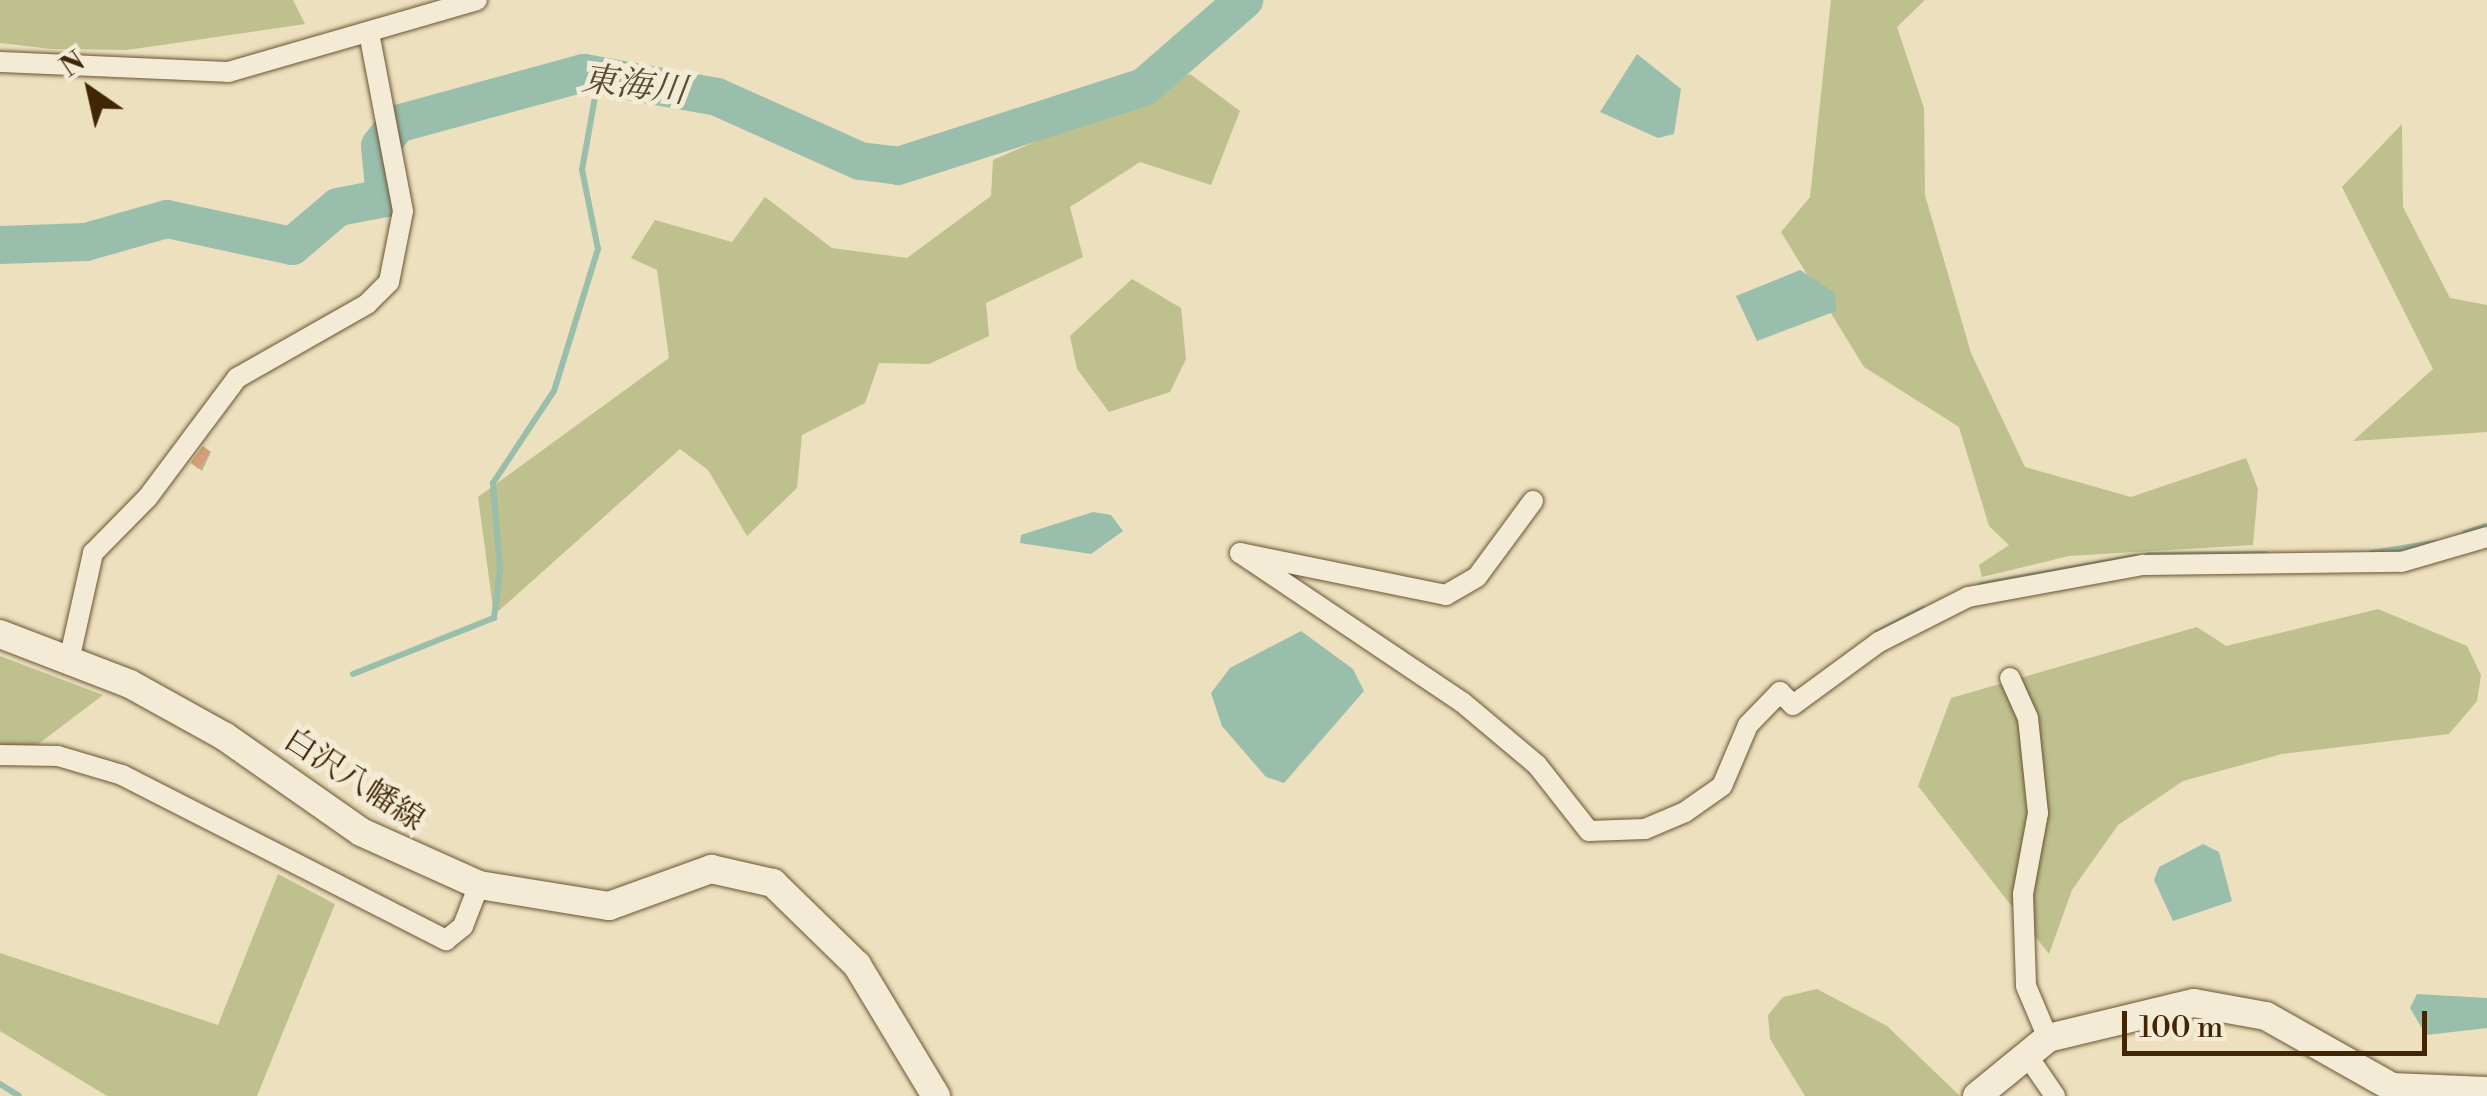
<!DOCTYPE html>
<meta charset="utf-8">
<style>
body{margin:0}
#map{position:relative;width:2487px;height:1096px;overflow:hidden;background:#ece0be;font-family:"Libre Bodoni","Noto Serif JP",serif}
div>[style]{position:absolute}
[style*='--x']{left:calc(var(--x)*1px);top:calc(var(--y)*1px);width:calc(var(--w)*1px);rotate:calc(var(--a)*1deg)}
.green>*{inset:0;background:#bec08d}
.water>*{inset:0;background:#99beac}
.shadow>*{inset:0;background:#0003}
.stream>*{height:6px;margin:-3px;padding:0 3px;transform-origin:3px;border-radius:3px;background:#99beac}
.river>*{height:38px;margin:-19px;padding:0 19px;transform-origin:19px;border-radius:19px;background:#99beac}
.building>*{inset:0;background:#d49f77;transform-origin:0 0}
.roads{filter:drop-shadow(0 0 2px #6c5434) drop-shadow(0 0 2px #6c5434)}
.street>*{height:20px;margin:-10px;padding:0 10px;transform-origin:10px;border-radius:10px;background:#f3ebd5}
.secondary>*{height:28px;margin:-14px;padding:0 14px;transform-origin:14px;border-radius:14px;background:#f3ebd5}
span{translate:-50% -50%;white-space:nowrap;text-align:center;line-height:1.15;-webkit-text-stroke:10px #f3ebd5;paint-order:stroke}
.street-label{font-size:32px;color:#412606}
.water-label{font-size:35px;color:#574c30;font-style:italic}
.north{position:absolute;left:40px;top:40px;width:100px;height:100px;-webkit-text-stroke:8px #f3ebd5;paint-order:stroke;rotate:326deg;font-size:28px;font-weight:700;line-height:40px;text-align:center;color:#412606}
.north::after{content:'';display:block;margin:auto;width:35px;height:45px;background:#412606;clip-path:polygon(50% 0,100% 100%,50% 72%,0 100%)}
.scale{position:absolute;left:2122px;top:1011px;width:305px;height:45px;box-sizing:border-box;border:5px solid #412606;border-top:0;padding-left:12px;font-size:30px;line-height:35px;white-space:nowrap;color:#412606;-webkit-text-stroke:8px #f3ebd5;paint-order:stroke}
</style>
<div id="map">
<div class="green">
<div style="clip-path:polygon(0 0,293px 0,305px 24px,127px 50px,52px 49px,0 43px)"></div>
<div style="clip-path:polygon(1831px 0,1925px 0,1897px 27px,1924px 108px,1925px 195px,1971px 353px,2025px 467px,2131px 497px,2246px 458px,2258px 489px,2253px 545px,2069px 556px,1982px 577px,1979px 565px,2009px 545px,1989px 526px,1959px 427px,1864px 367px,1781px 232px,1810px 197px)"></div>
<div style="clip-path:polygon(1190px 74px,1240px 111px,1211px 185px,1140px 162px,1070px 207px,1083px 257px,986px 303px,989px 336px,929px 364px,879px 363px,865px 403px,802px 435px,797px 488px,747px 536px,708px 470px,680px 449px,494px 615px,478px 497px,669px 358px,657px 270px,631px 258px,655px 220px,732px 242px,765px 197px,832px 248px,907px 258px,991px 196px,993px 160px)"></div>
<div style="clip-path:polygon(2402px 124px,2403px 207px,2450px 298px,2487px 305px,2487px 432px,2353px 441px,2433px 369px,2342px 187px)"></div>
<div style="clip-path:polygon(1132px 279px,1181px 308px,1186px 359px,1170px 392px,1109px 412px,1077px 369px,1070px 336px)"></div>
<div style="clip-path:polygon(2378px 609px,2467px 646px,2481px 675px,2477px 701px,2449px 734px,2282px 754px,2183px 781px,2118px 825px,2072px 890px,2049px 954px,1918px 786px,1951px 698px,2197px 627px,2226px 646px)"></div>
<div style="clip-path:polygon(0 656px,103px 695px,37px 745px,0 745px)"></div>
<div style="clip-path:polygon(278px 874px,335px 904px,257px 1096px,107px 1096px,0 1031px,0 953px,218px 1025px)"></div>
<div style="clip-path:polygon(1817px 989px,1887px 1026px,1960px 1096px,1805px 1096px,1770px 1039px,1768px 1015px,1783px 997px)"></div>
</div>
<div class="water">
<div style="clip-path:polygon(1637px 54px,1681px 89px,1674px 134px,1658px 138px,1600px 112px)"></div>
<div style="clip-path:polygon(1800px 270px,1835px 293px,1836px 311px,1757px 341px,1736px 296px)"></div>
<div style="clip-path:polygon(1093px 512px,1111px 515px,1123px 531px,1091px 554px,1020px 543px,1021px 535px)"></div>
<div style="clip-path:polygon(1301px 631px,1353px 669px,1364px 691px,1284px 783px,1266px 777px,1222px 726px,1211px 693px,1230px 668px)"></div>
<div style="clip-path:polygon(2203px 844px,2219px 852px,2232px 901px,2173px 921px,2154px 880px,2159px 867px)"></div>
<div style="clip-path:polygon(2417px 994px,2487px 998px,2487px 1028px,2426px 1035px,2410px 1008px)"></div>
</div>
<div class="shadow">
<div style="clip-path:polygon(210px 454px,202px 471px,196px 466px,194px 463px)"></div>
</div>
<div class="stream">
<div style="--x:2465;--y:533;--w:23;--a:-18"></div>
<div style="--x:2372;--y:553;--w:63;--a:-9.2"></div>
<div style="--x:2148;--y:555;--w:117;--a:-0.5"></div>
<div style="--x:1981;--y:585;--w:157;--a:-10.3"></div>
<div style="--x:1877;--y:633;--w:52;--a:-27.6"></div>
<div style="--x:353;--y:674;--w:152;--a:-21.7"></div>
<div style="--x:494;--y:618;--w:49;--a:-83"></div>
<div style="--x:500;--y:569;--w:86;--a:-94.7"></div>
<div style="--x:493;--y:483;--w:110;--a:-56.5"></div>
<div style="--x:554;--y:391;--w:149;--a:-72.8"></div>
<div style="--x:598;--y:249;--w:81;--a:-101.4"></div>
<div style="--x:582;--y:170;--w:97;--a:-79.9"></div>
<div style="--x:0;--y:1084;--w:22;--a:32"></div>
</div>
<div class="river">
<div style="--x:0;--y:245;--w:86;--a:-2"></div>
<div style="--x:86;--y:242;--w:84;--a:-15.9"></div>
<div style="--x:167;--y:219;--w:128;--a:12.2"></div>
<div style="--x:292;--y:246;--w:60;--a:-40.3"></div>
<div style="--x:338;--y:207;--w:48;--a:-10.8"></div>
<div style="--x:385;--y:198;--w:52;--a:-95.5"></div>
<div style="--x:380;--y:146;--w:28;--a:-52"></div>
<div style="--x:397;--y:124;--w:194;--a:-15.3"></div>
<div style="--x:584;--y:73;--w:135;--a:10.2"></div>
<div style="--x:717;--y:97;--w:157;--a:24.1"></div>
<div style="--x:860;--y:161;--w:38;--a:7"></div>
<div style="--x:898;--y:166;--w:258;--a:-17.8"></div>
<div style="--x:1144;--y:87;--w:133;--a:-41"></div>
</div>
<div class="building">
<div style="left:203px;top:446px;width:10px;height:21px;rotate:37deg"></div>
</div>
<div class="roads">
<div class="street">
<div style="--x:0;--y:62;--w:228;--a:2.5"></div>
<div style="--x:228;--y:72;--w:259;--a:-16.1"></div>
<div style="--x:1533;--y:501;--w:94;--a:126.4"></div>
<div style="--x:1477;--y:577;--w:36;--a:150"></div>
<div style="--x:1446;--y:595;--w:210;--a:-168.5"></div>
<div style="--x:1240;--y:553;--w:267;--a:33.9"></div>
<div style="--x:1462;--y:702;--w:98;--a:40"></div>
<div style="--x:1537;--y:765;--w:84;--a:51.8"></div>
<div style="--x:1589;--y:831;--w:56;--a:-2"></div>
<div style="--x:1645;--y:829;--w:43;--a:-23"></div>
<div style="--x:1685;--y:812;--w:45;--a:-35.1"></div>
<div style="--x:1722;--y:786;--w:66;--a:-66.9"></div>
<div style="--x:1748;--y:725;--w:46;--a:-45.9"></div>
<div style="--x:1780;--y:692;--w:18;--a:45"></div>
<div style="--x:1793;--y:705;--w:107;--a:-36.2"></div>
<div style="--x:1879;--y:642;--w:100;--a:-26.8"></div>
<div style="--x:1968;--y:597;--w:178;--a:-10.4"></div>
<div style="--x:2143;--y:565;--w:258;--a:-0.7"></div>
<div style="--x:2401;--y:562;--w:90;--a:-16.2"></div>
<div style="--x:70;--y:656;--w:106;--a:-77.4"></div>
<div style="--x:93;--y:553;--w:78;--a:-45.5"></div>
<div style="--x:148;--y:497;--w:149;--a:-53.2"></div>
<div style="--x:237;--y:378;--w:150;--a:-29.6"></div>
<div style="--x:367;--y:304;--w:31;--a:-45"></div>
<div style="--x:389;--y:282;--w:72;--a:-78.8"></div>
<div style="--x:403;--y:211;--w:182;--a:-100.8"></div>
<div style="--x:2010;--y:678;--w:44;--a:65.8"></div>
<div style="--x:2028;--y:718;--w:96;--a:84"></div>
<div style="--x:2038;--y:813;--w:82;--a:100.5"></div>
<div style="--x:2023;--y:894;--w:92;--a:88.1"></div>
<div style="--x:2026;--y:986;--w:56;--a:67.1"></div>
<div style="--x:0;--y:755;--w:58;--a:1"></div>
<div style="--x:58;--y:756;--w:67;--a:16.5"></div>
<div style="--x:122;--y:775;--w:364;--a:27"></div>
<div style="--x:446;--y:940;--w:22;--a:-39"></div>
<div style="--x:463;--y:926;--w:44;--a:-68.7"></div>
<div style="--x:2029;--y:1058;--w:46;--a:55.6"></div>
</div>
<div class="secondary">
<div style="--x:0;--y:634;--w:139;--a:21"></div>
<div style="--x:130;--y:684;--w:107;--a:29"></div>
<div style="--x:224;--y:736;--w:167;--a:35"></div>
<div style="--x:361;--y:832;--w:129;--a:24.2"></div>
<div style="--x:479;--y:885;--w:132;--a:9.2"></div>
<div style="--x:609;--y:906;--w:109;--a:-19.9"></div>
<div style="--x:711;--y:869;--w:64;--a:12.7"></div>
<div style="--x:773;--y:883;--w:117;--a:44.3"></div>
<div style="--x:857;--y:965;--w:153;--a:58.9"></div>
<div style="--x:1977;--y:1096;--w:92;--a:-39.2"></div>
<div style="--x:2048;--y:1038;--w:150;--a:-13.5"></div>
<div style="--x:2194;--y:1003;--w:73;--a:10.2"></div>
<div style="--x:2266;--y:1016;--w:145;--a:29.4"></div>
<div style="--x:2392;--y:1087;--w:95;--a:2.4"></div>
</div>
</div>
<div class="street-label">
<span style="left:354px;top:780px;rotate:33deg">白沢八幡線</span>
</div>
<div class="water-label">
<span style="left:634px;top:86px;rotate:7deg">東海川</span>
</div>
<div class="north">N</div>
<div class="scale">100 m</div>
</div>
